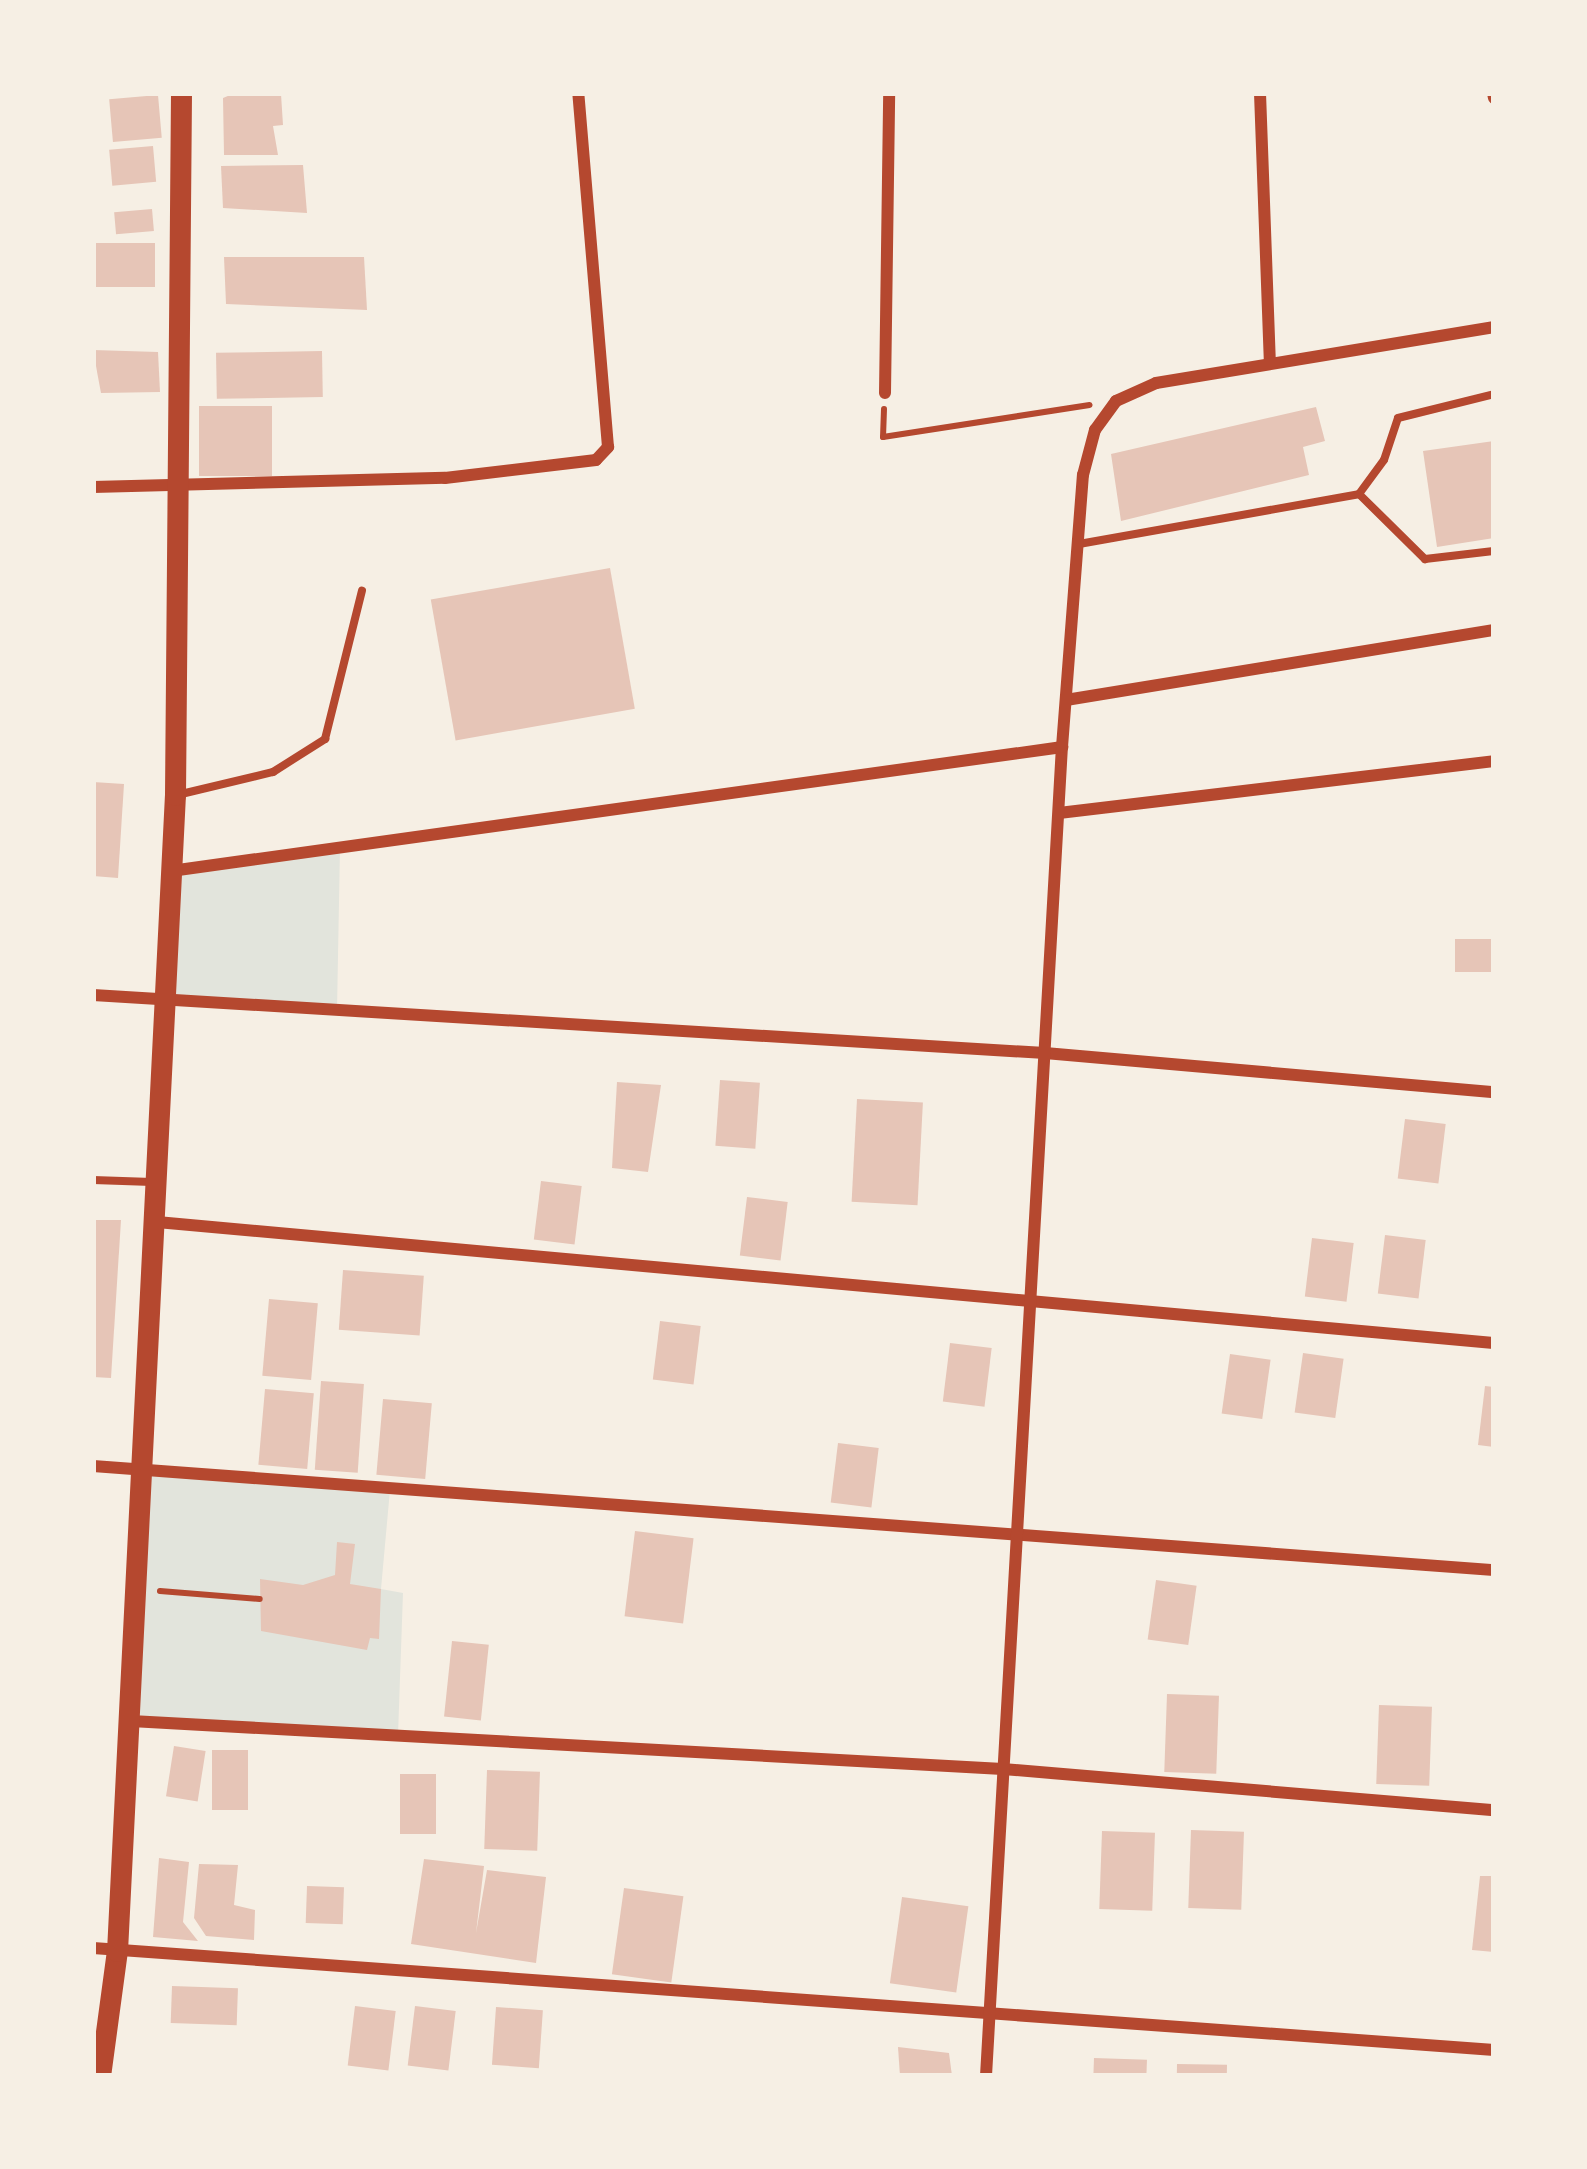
<!DOCTYPE html>
<style>
body{margin:0}
#map{position:relative;width:1587px;height:2169px;overflow:hidden;background:#f6efe4;font-family:Cabin,sans-serif}
div>[style]{position:absolute}
[style*='--x']{left:calc(var(--x)*1px);top:calc(var(--y)*1px);width:calc(var(--w)*1px);rotate:calc(var(--a)*1deg)}
.green>*{inset:0;background:#e2e4dc}
.building>*{inset:0;background:#e6c5b7;transform-origin:0 0}
.path>*{height:6px;margin:-3px;padding:0 3px;transform-origin:3px;border-radius:3px;background:#b5482f}
.service>*{height:8px;margin:-4px;padding:0 4px;transform-origin:4px;border-radius:4px;background:#b5482f}
.minor>*{height:12px;margin:-6px;padding:0 6px;transform-origin:6px;border-radius:6px;background:#b5482f}
.secondary>*{height:21px;margin:-10.5px;padding:0 10.5px;transform-origin:10.5px;border-radius:10.5px;background:#b5482f}
span{translate:-50% -50%;white-space:nowrap;text-align:center;line-height:1.15;-webkit-text-stroke:9px #f6efe4;paint-order:stroke}
.frame{position:absolute;inset:0;border:96px solid #f6efe4;pointer-events:none}
</style>
<div id="map">
<div class="green">
<div style="clip-path:polygon(340px 848px,337px 1010px,163px 998px,171px 871px)"></div>
<div style="clip-path:polygon(145px 1472px,390px 1490px,381px 1589px,403px 1593px,398px 1735px,131px 1721px)"></div>
</div>
<div class="building">
<div style="clip-path:polygon(235px 93px,281px 94px,283px 125px,273px 126px,278px 155px,224px 155px,223px 98px)"></div>
<div style="left:158px;top:95px;width:43px;height:49px;rotate:85deg"></div>
<div style="left:153px;top:146px;width:36px;height:44px;rotate:85deg"></div>
<div style="clip-path:polygon(303px 165px,307px 213px,223px 208px,221px 166px)"></div>
<div style="left:152px;top:209px;width:22px;height:38px;rotate:85deg"></div>
<div style="left:93px;top:243px;width:62px;height:44px"></div>
<div style="clip-path:polygon(224px 257px,364px 257px,367px 310px,226px 304px)"></div>
<div style="clip-path:polygon(93px 350px,158px 352px,160px 392px,101px 393px)"></div>
<div style="left:322px;top:351px;width:46px;height:106px;rotate:89deg"></div>
<div style="left:272px;top:406px;width:70px;height:73px;rotate:90deg"></div>
<div style="clip-path:polygon(1316px 407px,1325px 441px,1303px 447px,1309px 475px,1121px 521px,1111px 454px)"></div>
<div style="clip-path:polygon(1494px 441px,1494px 538px,1437px 547px,1423px 451px)"></div>
<div style="left:610px;top:568px;width:143px;height:182px;rotate:80deg"></div>
<div style="clip-path:polygon(93px 782px,124px 784px,118px 878px,93px 876px)"></div>
<div style="left:1494px;top:939px;width:33px;height:39px;rotate:90deg"></div>
<div style="left:720px;top:1080px;width:40px;height:66px;rotate:4deg"></div>
<div style="clip-path:polygon(617px 1082px,661px 1085px,648px 1172px,612px 1168px)"></div>
<div style="left:857px;top:1099px;width:66px;height:103px;rotate:3deg"></div>
<div style="left:1405px;top:1119px;width:41px;height:60px;rotate:7deg"></div>
<div style="left:541px;top:1181px;width:41px;height:59px;rotate:7deg"></div>
<div style="left:747px;top:1197px;width:41px;height:59px;rotate:7deg"></div>
<div style="clip-path:polygon(93px 1220px,121px 1220px,111px 1378px,93px 1377px)"></div>
<div style="left:1385px;top:1235px;width:41px;height:59px;rotate:7deg"></div>
<div style="left:1312px;top:1238px;width:42px;height:59px;rotate:7deg"></div>
<div style="left:343px;top:1270px;width:81px;height:60px;rotate:4deg"></div>
<div style="left:269px;top:1299px;width:49px;height:77px;rotate:5deg"></div>
<div style="left:660px;top:1321px;width:41px;height:59px;rotate:7deg"></div>
<div style="left:950px;top:1343px;width:42px;height:59px;rotate:7deg"></div>
<div style="left:1303px;top:1353px;width:41px;height:60px;rotate:8deg"></div>
<div style="left:1230px;top:1354px;width:41px;height:60px;rotate:8deg"></div>
<div style="left:321px;top:1381px;width:43px;height:89px;rotate:4deg"></div>
<div style="clip-path:polygon(1485px 1386px,1494px 1387px,1494px 1447px,1478px 1445px)"></div>
<div style="left:265px;top:1389px;width:49px;height:76px;rotate:5deg"></div>
<div style="left:383px;top:1399px;width:49px;height:76px;rotate:5deg"></div>
<div style="left:838px;top:1443px;width:41px;height:60px;rotate:7deg"></div>
<div style="left:635px;top:1531px;width:59px;height:86px;rotate:7deg"></div>
<div style="clip-path:polygon(337px 1542px,355px 1544px,350px 1584px,381px 1589px,379px 1639px,370px 1638px,367px 1650px,261px 1631px,260px 1579px,303px 1585px,335px 1575px)"></div>
<div style="left:1156px;top:1580px;width:41px;height:60px;rotate:8deg"></div>
<div style="left:452px;top:1641px;width:37px;height:76px;rotate:6deg"></div>
<div style="left:1167px;top:1694px;width:52px;height:78px;rotate:2deg"></div>
<div style="left:1379px;top:1705px;width:53px;height:79px;rotate:2deg"></div>
<div style="left:174px;top:1746px;width:32px;height:51px;rotate:9deg"></div>
<div style="left:212px;top:1750px;width:36px;height:60px"></div>
<div style="left:487px;top:1770px;width:53px;height:79px;rotate:2deg"></div>
<div style="left:400px;top:1774px;width:36px;height:60px"></div>
<div style="left:1191px;top:1830px;width:53px;height:78px;rotate:2deg"></div>
<div style="left:1102px;top:1831px;width:53px;height:78px;rotate:2deg"></div>
<div style="clip-path:polygon(159px 1858px,189px 1862px,183px 1922px,198px 1941px,153px 1937px)"></div>
<div style="clip-path:polygon(424px 1859px,484px 1866px,476px 1933px,487px 1870px,546px 1877px,536px 1963px,411px 1944px)"></div>
<div style="clip-path:polygon(199px 1864px,238px 1865px,234px 1905px,255px 1910px,254px 1940px,206px 1936px,194px 1918px)"></div>
<div style="clip-path:polygon(1480px 1876px,1494px 1876px,1494px 1952px,1472px 1950px)"></div>
<div style="left:307px;top:1886px;width:37px;height:37px;rotate:2deg"></div>
<div style="left:624px;top:1888px;width:60px;height:87px;rotate:8deg"></div>
<div style="left:902px;top:1897px;width:67px;height:87px;rotate:8deg"></div>
<div style="left:172px;top:1986px;width:66px;height:37px;rotate:2deg"></div>
<div style="left:355px;top:2006px;width:41px;height:60px;rotate:7deg"></div>
<div style="left:415px;top:2006px;width:41px;height:60px;rotate:7deg"></div>
<div style="left:496px;top:2007px;width:47px;height:58px;rotate:4deg"></div>
<div style="clip-path:polygon(898px 2047px,949px 2053px,952px 2076px,900px 2076px)"></div>
<div style="left:1094px;top:2058px;width:53px;height:18px;rotate:2deg"></div>
<div style="left:1177px;top:2064px;width:50px;height:12px;rotate:1deg"></div>
</div>
<div class="path">
<div style="--x:884;--y:409;--w:28;--a:92"></div>
<div style="--x:883;--y:437;--w:209;--a:-8.8"></div>
<div style="--x:160;--y:1591;--w:100;--a:4.6"></div>
</div>
<div class="service">
<div style="--x:1359;--y:494;--w:93;--a:44.6"></div>
<div style="--x:1425;--y:559;--w:69;--a:-6.6"></div>
<div style="--x:1079;--y:544;--w:284;--a:-10.1"></div>
<div style="--x:1359;--y:494;--w:42;--a:-53.7"></div>
<div style="--x:1384;--y:460;--w:44;--a:-71.6"></div>
<div style="--x:1398;--y:418;--w:99;--a:-14"></div>
<div style="--x:177;--y:795;--w:99;--a:-13.5"></div>
<div style="--x:273;--y:772;--w:62;--a:-32.4"></div>
<div style="--x:325;--y:739;--w:153;--a:-76"></div>
<div style="--x:93;--y:1180;--w:59;--a:1.9"></div>
</div>
<div class="minor">
<div style="--x:1260;--y:93;--w:269;--a:87.9"></div>
<div style="--x:1493;--y:93;--w:5;--a:79"></div>
<div style="--x:885;--y:393;--w:300;--a:-89.2"></div>
<div style="--x:93;--y:487;--w:352;--a:-1.5"></div>
<div style="--x:445;--y:478;--w:152;--a:-6.8"></div>
<div style="--x:596;--y:460;--w:18;--a:-47"></div>
<div style="--x:608;--y:447;--w:355;--a:-94.8"></div>
<div style="--x:1066;--y:700;--w:434;--a:-9.3"></div>
<div style="--x:1059;--y:813;--w:438;--a:-6.8"></div>
<div style="--x:171;--y:871;--w:900;--a:-7.92"></div>
<div style="--x:93;--y:995;--w:954;--a:3.49"></div>
<div style="--x:1045;--y:1053;--w:451;--a:5"></div>
<div style="--x:157;--y:1222;--w:1342;--a:5.17"></div>
<div style="--x:93;--y:1466;--w:1405;--a:4.25"></div>
<div style="--x:131;--y:1721;--w:873;--a:3.15"></div>
<div style="--x:1003;--y:1769;--w:493;--a:4.8"></div>
<div style="--x:93;--y:1948;--w:1405;--a:4.16"></div>
<div style="--x:986;--y:2076;--w:1331;--a:-86.73"></div>
<div style="--x:1062;--y:747;--w:273;--a:-85.6"></div>
<div style="--x:1083;--y:475;--w:47;--a:-75.1"></div>
<div style="--x:1095;--y:430;--w:36;--a:-54"></div>
<div style="--x:1116;--y:401;--w:44;--a:-24.2"></div>
<div style="--x:1156;--y:383;--w:343;--a:-9.4"></div>
</div>
<div class="secondary">
<div style="--x:100;--y:2076;--w:126;--a:-82.3"></div>
<div style="--x:117;--y:1951;--w:1157;--a:-87.13"></div>
<div style="--x:175;--y:795;--w:702;--a:-89.51"></div>
</div>
<div class="frame"></div>
</div>
